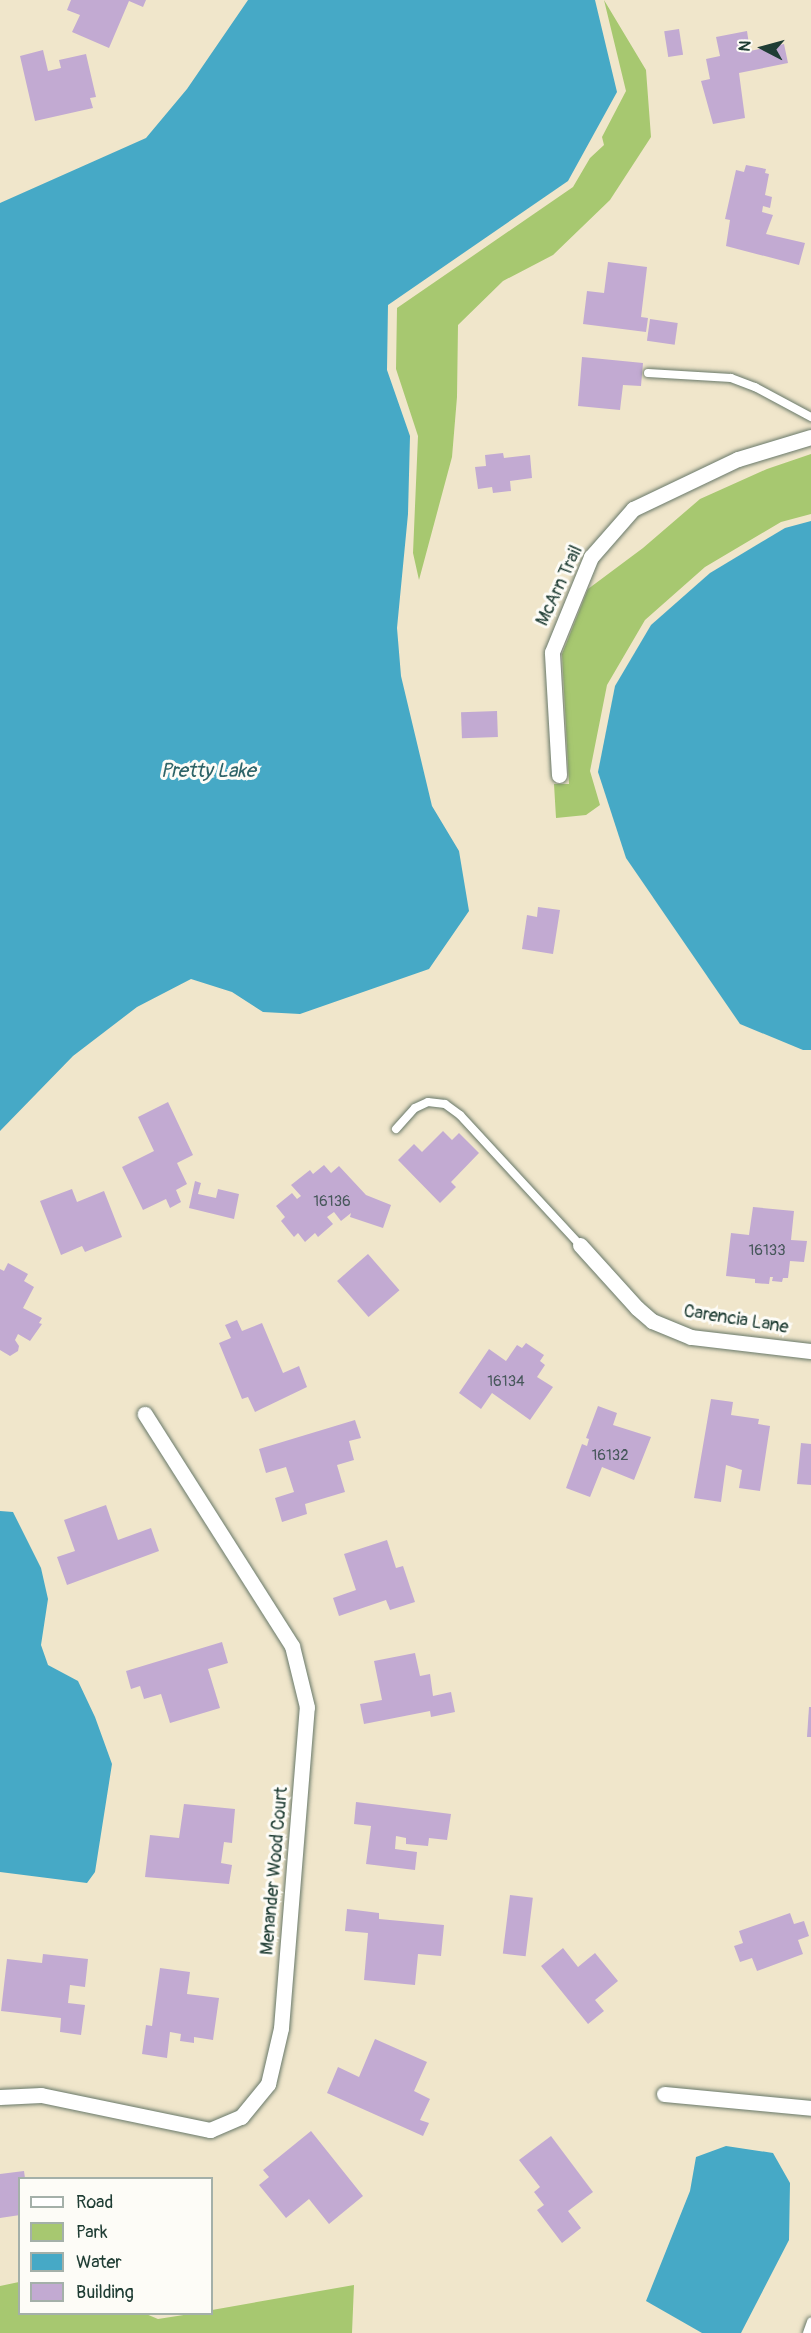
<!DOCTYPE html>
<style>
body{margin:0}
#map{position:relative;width:811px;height:2333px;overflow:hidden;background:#f0e6cb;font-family:Pangolin,sans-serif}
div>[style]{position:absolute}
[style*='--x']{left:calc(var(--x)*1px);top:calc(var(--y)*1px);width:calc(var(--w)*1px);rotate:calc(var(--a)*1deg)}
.green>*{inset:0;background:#a7c870}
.water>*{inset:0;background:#46a9c6}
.building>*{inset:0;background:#c2aad2;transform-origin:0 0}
.roads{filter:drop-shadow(0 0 2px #687869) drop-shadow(0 0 2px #687869)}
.lane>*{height:8px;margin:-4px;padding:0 4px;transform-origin:4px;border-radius:4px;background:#fff}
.street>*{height:15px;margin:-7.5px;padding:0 7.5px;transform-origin:7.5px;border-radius:7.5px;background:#fff}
span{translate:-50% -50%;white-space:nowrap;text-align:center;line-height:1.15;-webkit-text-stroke:6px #fdfcf7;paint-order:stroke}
.number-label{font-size:15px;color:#48585c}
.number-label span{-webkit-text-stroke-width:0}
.street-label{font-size:18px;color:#1f3d34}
.water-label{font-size:20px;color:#2d6367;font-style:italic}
.legend{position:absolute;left:18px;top:2177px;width:195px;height:138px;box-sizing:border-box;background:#fdfcf7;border:2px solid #a4b0a9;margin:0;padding:8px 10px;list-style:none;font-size:18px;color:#1f3d34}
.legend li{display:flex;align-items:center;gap:12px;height:30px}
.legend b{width:30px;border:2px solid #a4b0a9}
.north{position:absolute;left:733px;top:18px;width:60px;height:60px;-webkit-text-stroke:4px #fdfcf7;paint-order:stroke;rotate:276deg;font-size:16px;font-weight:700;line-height:24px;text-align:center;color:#1f3d34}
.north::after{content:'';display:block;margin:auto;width:21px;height:27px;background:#1f3d34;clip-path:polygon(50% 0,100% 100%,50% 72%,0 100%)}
</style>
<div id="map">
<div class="green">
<div style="clip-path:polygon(604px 0,646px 70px,651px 137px,610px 200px,553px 255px,503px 281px,458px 325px,457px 397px,452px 457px,419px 580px,413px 553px,418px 436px,396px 369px,397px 308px,573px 187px,590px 158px,604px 145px,602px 137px,626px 91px)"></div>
<div style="clip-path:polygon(811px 454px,811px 514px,781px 522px,705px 567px,645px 620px,607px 685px,590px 771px,600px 805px,586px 815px,556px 818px,554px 784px,569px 784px,562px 654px,588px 589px,643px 548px,700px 499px,767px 469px)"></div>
<div style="clip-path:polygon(19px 2282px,20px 2314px,146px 2314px,158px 2319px,190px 2314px,212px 2314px,212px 2310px,354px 2285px,352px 2333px,0 2333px,0 2286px)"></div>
</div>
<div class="water">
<div style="clip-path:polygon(248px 0,595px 0,617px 92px,568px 181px,388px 305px,387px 370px,410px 436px,408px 514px,397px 628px,401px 676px,432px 806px,459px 851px,469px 911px,429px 969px,300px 1014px,263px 1012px,232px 992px,191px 979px,137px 1007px,73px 1056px,0 1131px,0 203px,146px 138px,187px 89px)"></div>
<div style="clip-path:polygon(811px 521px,811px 1050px,803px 1050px,740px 1024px,626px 858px,598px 772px,615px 686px,651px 625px,710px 573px,785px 528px)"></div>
<div style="clip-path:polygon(0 1511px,13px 1512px,41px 1568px,48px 1599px,41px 1645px,48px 1665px,78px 1681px,95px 1717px,112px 1764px,95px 1872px,87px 1883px,0 1872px)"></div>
<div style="clip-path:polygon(726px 2146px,773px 2153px,790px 2183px,789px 2240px,741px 2333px,702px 2333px,646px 2301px,690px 2191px,696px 2157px)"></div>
</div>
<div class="building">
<div style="clip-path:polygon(71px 0,146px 0,143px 7px,129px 1px,109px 48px,72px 32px,80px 15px,67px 10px)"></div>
<div style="left:679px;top:29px;width:26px;height:15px;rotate:81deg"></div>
<div style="clip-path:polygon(747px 31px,750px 51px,784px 44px,788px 63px,739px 73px,745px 118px,713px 124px,701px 81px,710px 79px,706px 59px,720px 56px,716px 37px)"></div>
<div style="clip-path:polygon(43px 50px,48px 71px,61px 68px,59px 60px,86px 54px,96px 97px,90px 98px,93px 108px,35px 121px,20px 56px)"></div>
<div style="clip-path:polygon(746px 165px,766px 169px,765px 173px,769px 174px,765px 195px,772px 197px,770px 208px,763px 206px,762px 212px,773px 215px,766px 234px,805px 243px,799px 265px,726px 246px,730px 220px,725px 219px,736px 170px,744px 172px)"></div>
<div style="clip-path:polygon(608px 262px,647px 267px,641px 317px,648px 318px,646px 332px,583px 324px,587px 291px,604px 293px)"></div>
<div style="left:650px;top:319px;width:28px;height:22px;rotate:8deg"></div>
<div style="clip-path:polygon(582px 357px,643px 363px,641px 386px,623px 385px,620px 410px,578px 406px)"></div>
<div style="clip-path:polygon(503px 453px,504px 458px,530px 455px,532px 478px,510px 481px,511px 491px,493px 493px,492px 487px,478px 489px,475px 467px,486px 466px,485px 455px)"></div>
<div style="left:497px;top:711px;width:26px;height:36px;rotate:88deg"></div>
<div style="clip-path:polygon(538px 907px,560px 910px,553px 954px,522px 949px,527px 915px,537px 917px)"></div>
<div style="clip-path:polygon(168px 1102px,193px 1155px,177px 1163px,187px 1184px,176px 1190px,181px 1202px,170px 1208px,166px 1199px,143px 1210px,122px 1167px,154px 1151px,138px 1117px)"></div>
<div style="clip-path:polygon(443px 1131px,452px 1140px,459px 1133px,479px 1153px,451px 1182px,456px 1187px,440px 1203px,398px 1160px,414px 1144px,422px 1152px)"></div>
<div style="clip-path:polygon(324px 1165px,331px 1173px,339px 1166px,366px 1195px,391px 1205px,383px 1228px,350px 1217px,351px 1213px,341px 1221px,334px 1212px,327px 1217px,333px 1224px,318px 1237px,315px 1233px,305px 1242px,298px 1233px,294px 1237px,281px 1221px,285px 1217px,276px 1206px,292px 1193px,297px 1199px,301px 1196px,291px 1185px,310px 1170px,313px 1174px)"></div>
<div style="clip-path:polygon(195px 1181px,201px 1183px,198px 1194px,216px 1198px,218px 1189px,239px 1194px,234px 1219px,189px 1208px)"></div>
<div style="clip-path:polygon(72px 1189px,77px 1202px,104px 1191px,122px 1237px,85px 1252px,82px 1246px,61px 1255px,40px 1201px)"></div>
<div style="clip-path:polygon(753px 1207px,794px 1211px,791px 1240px,807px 1241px,804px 1262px,790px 1261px,788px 1278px,783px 1278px,782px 1282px,772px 1281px,773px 1277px,770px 1277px,769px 1284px,755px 1283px,755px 1279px,726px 1276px,731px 1233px,749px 1235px)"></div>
<div style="left:368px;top:1254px;width:48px;height:41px;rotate:49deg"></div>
<div style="clip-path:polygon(8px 1263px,28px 1274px,24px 1281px,34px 1287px,23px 1308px,42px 1318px,39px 1323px,42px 1324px,30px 1341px,18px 1334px,15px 1340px,19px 1346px,18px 1351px,10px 1356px,0 1350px,0 1269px,4px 1271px)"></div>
<div style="clip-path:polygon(237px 1320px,242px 1331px,262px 1323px,283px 1373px,299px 1366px,307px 1387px,255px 1412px,248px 1397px,242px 1399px,219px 1343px,231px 1338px,225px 1325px)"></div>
<div style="clip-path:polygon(526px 1343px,544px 1355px,540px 1361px,545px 1365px,537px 1377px,553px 1387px,530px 1420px,492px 1393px,481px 1409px,459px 1393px,489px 1349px,506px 1361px,517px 1345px,522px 1348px)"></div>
<div style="clip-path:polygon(711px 1399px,733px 1402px,731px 1415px,759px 1419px,758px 1424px,770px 1426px,760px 1491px,739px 1488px,742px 1470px,726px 1465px,721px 1502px,694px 1498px)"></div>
<div style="clip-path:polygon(598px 1406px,617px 1413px,613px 1425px,651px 1437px,634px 1480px,602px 1467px,590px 1497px,566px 1488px,582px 1444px,587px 1446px,589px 1439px,586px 1438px)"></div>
<div style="clip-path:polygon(355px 1420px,361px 1438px,349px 1441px,354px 1460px,337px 1465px,345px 1492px,305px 1504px,307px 1514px,282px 1522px,275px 1498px,294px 1492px,286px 1467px,266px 1473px,259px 1449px)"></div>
<div style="clip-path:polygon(801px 1443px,811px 1444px,811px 1485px,797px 1484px)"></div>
<div style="clip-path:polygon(106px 1505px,118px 1540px,151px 1528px,159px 1551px,67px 1585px,57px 1557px,75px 1551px,64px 1520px)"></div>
<div style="clip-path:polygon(387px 1540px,396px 1568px,403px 1566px,415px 1602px,390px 1610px,386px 1600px,339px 1616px,333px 1598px,356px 1590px,344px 1554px)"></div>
<div style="clip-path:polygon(222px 1642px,228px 1663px,208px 1669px,220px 1708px,170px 1723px,161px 1694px,144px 1699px,140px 1686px,131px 1689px,126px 1671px)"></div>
<div style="clip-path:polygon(415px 1653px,420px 1676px,430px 1674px,433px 1696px,451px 1692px,455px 1712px,431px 1717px,430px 1711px,364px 1724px,360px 1704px,382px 1700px,374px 1661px)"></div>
<div style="clip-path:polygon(809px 1707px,811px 1707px,811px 1737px,807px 1737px)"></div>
<div style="clip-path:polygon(356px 1802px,451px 1814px,447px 1840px,429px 1838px,428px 1846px,406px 1844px,406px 1838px,396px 1836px,395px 1849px,417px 1852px,415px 1870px,366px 1864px,371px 1826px,354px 1824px)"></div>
<div style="clip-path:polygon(184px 1804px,235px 1809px,232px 1843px,224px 1842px,221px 1863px,232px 1865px,229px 1884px,145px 1877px,150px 1835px,179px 1838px)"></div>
<div style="left:510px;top:1895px;width:23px;height:59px;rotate:7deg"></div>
<div style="clip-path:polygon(347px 1909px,379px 1913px,379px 1919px,444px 1925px,441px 1956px,418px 1954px,415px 1985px,364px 1980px,368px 1933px,345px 1931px)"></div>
<div style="clip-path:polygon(790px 1913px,794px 1924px,804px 1921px,809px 1936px,798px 1940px,803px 1954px,757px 1971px,752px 1958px,740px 1962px,734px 1946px,743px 1943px,739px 1931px)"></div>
<div style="clip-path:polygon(563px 1948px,578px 1967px,595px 1953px,618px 1981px,595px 2000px,604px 2011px,588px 2024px,541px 1966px)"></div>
<div style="clip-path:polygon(43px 1954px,88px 1959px,85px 1987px,70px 1985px,68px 2003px,85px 2005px,81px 2035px,60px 2032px,61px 2018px,1px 2011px,7px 1959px,42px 1963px)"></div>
<div style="clip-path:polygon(160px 1968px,190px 1972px,187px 1994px,219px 1998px,213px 2040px,194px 2037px,194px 2043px,180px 2041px,181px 2034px,170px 2032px,167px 2058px,142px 2054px,146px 2025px,152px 2026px)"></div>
<div style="clip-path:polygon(375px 2039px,427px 2062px,414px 2091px,430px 2099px,420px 2120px,429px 2123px,423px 2136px,327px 2093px,338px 2067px,359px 2077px)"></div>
<div style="clip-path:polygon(311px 2131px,363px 2196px,329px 2224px,309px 2199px,286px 2218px,259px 2185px,269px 2177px,263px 2170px)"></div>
<div style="clip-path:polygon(551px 2136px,593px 2192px,568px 2211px,581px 2228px,562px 2243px,537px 2210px,544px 2205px,534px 2192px,540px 2187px,519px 2160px)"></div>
<div style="clip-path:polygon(24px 2171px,25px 2178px,20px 2178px,20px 2215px,0 2218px,0 2174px)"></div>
</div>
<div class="roads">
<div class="lane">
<div style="--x:648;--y:373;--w:83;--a:3.4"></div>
<div style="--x:731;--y:378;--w:26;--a:21"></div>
<div style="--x:755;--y:387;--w:64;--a:28.2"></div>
<div style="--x:396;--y:1129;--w:28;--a:-48"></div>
<div style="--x:415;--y:1108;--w:14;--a:-25"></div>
<div style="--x:428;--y:1102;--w:17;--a:7"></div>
<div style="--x:445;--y:1104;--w:19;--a:36"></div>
<div style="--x:460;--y:1115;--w:177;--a:47.3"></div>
<div style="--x:807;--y:2333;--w:12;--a:-70"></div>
</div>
<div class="street">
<div style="--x:559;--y:775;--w:123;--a:-93.3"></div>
<div style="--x:552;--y:652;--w:103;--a:-67.7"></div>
<div style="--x:591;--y:557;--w:64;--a:-48.8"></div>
<div style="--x:633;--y:509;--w:116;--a:-25.5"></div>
<div style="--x:738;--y:459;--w:76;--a:-16.8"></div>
<div style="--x:580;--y:1245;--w:85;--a:47.9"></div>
<div style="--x:637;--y:1308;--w:20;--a:41"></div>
<div style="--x:652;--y:1321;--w:42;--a:22.3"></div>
<div style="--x:691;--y:1337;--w:121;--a:6.7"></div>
<div style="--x:664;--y:2094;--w:148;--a:5.4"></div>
<div style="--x:0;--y:2097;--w:41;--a:-2.8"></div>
<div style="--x:41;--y:2095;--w:173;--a:11.7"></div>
<div style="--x:210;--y:2130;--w:34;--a:-23"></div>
<div style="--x:241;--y:2117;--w:43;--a:-50.7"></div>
<div style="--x:268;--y:2084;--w:57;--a:-76.9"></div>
<div style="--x:281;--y:2028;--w:322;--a:-85.4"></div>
<div style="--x:307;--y:1707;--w:63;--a:-103.8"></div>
<div style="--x:292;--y:1646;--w:275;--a:-122.4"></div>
</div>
</div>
<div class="number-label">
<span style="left:332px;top:1202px">16136</span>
<span style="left:767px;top:1251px">16133</span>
<span style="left:506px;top:1382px">16134</span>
<span style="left:610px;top:1456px">16132</span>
</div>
<div class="street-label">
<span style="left:560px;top:586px;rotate:-65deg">McArn Trail</span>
<span style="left:736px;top:1320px;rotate:9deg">Carencia Lane</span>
<span style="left:275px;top:1871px;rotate:-85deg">Menander Wood Court</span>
</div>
<div class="water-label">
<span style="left:208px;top:770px">Pretty Lake</span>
</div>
<ul class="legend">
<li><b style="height:8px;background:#fff"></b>Road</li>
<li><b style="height:16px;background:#a7c870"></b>Park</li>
<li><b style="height:16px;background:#46a9c6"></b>Water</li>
<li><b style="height:16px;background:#c2aad2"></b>Building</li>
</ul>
<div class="north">N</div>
</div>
